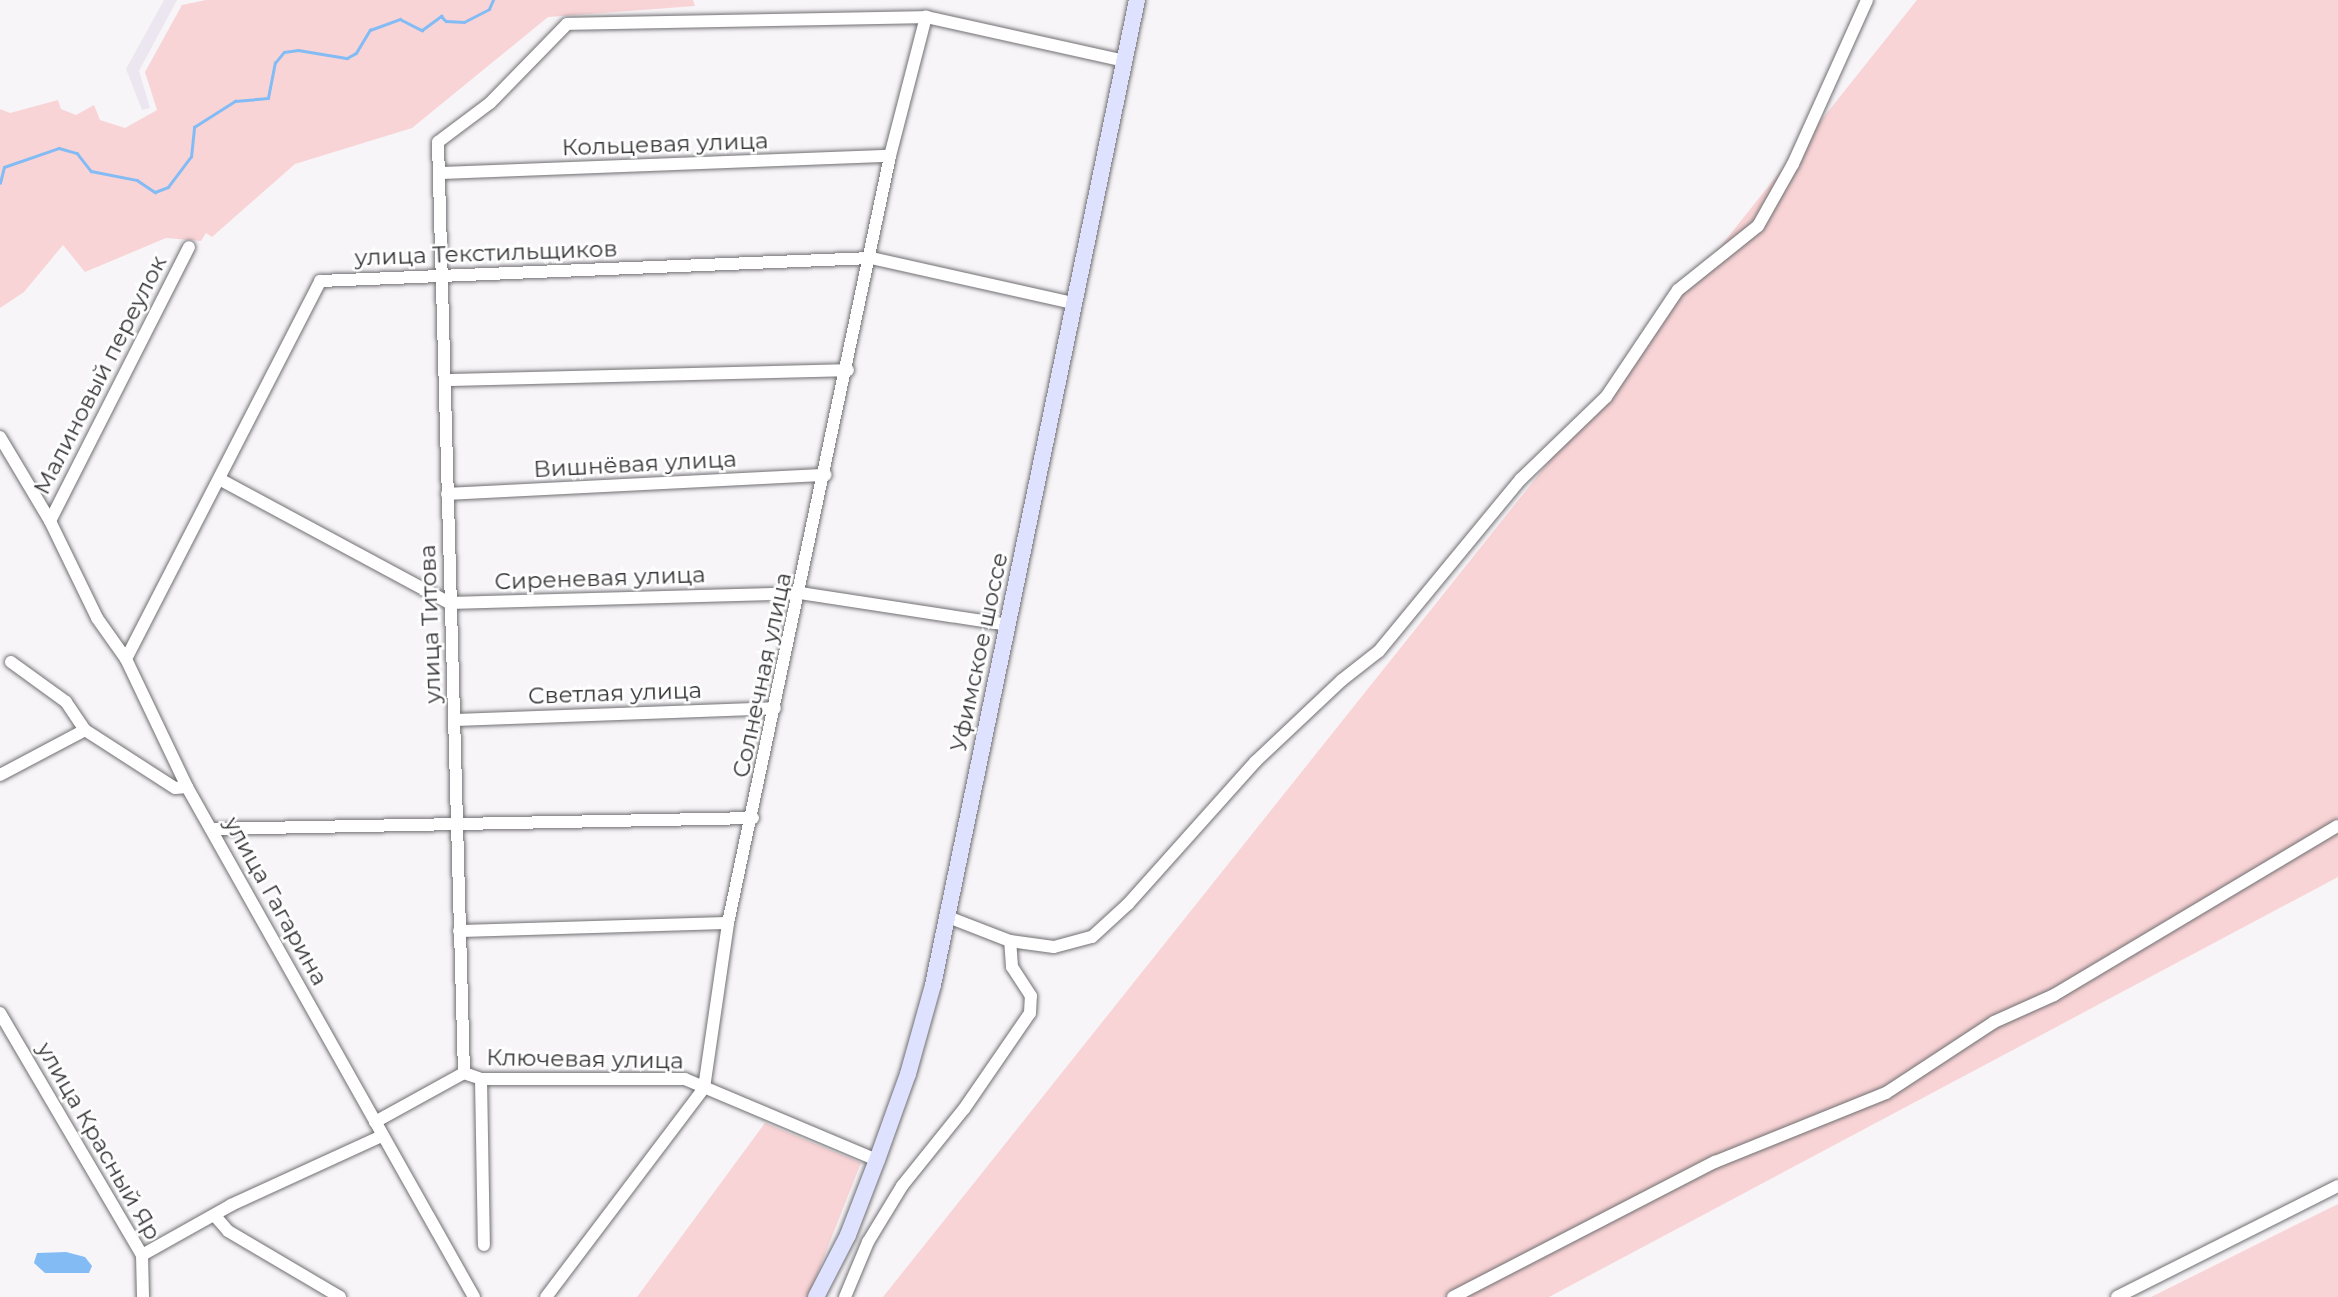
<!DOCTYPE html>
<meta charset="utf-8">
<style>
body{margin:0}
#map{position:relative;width:2338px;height:1297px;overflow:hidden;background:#f7f5f8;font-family:Montserrat,sans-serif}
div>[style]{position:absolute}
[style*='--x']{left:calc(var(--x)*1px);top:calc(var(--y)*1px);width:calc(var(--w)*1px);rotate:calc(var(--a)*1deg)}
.built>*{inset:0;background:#ece6f0}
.green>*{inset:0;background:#f9d4d6}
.water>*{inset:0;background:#83bcf5}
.stream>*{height:2.5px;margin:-1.25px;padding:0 1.25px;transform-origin:1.25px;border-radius:1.25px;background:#83bcf5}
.roads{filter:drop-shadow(0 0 2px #716f72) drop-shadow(0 0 2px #716f72)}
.minor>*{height:12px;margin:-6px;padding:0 6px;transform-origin:6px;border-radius:6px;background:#fff}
.major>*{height:16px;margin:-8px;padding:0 8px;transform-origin:8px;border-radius:8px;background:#dfe2fe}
span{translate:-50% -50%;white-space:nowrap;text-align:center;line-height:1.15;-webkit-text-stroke:5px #fff;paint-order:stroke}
.street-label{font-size:23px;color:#363537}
</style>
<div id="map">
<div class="built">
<div style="clip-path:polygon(164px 0,177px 0,139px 71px,150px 108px,142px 110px,126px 69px)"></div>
</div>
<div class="green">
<div style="clip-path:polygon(206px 0,693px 0,695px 6px,548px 17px,412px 128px,295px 164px,212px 237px,206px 233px,201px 241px,166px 238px,85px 272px,63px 245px,24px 292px,0 308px,0 109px,10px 113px,58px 100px,61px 109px,76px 115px,94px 105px,100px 120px,125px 128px,157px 110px,145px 72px,182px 5px)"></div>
<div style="clip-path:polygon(1917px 0,2338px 0,2338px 877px,1549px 1297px,883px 1297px)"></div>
<div style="clip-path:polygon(765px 1123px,861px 1163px,808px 1297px,637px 1297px)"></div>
<div style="clip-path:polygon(2338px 1204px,2338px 1297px,2151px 1297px)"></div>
</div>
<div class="water">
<div style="clip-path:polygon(66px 1252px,85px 1257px,92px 1266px,89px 1273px,45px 1273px,34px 1263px,37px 1253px)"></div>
</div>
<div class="stream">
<div style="--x:0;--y:183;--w:16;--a:-76"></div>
<div style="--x:4;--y:167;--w:58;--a:-19.1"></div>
<div style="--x:59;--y:148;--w:19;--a:16"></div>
<div style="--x:77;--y:153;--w:23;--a:52"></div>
<div style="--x:91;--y:171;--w:47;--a:11.1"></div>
<div style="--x:137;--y:180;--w:22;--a:34"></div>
<div style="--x:155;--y:192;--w:14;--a:-21"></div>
<div style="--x:168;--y:187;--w:38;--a:-53"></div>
<div style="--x:191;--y:157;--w:30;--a:-84"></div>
<div style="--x:194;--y:127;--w:49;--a:-32.4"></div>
<div style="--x:235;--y:101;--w:33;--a:-5"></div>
<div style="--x:268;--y:98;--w:36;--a:-79"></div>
<div style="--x:275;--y:63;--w:14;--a:-51"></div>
<div style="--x:284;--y:52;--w:14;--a:-8"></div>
<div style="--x:298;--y:50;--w:50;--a:9.3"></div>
<div style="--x:347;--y:58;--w:10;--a:-29"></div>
<div style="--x:356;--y:53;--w:27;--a:-59"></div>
<div style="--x:370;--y:30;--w:32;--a:-20"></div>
<div style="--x:400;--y:19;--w:25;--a:27"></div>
<div style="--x:422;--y:30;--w:24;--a:-36"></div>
<div style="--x:441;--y:16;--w:7;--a:45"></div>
<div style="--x:446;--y:21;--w:18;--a:3"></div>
<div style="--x:464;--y:22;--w:28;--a:-27"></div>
<div style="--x:489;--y:9;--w:10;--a:-66"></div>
</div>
<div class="roads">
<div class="minor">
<div style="--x:441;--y:173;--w:449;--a:-2.2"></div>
<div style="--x:447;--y:380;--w:401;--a:-1.4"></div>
<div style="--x:0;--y:437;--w:98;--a:59.2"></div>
<div style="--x:50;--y:521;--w:108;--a:64.1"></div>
<div style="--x:97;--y:618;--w:50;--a:54.7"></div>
<div style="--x:126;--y:659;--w:142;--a:64.5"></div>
<div style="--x:187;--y:787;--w:585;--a:60.63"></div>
<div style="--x:221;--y:480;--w:259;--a:28.3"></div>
<div style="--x:449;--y:603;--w:351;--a:-1.6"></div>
<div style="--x:800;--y:593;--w:210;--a:8.7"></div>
<div style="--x:447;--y:494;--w:379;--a:-2.9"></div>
<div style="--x:50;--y:521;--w:307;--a:-63.1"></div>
<div style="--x:126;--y:659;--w:425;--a:-62.8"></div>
<div style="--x:320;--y:281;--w:551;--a:-2.39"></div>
<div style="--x:871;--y:258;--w:207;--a:12.6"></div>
<div style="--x:11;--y:662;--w:68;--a:36"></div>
<div style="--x:66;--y:702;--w:34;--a:56"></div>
<div style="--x:455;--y:720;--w:320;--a:-2.1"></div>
<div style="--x:0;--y:775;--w:96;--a:-27.9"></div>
<div style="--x:85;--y:730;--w:107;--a:32.8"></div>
<div style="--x:175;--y:788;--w:12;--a:-5"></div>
<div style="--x:212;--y:829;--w:541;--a:-1.16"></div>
<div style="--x:948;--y:917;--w:66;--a:21.2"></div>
<div style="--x:1010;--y:941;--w:44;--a:7.8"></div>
<div style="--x:1054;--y:947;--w:39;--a:-15"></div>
<div style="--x:1092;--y:937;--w:49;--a:-42.5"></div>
<div style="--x:1128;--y:904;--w:191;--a:-48.2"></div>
<div style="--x:1255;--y:762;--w:120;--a:-43.3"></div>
<div style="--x:1342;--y:680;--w:47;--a:-38.1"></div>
<div style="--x:1379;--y:651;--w:223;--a:-50.5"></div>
<div style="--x:1521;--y:479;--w:118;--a:-44"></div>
<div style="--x:1606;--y:397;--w:129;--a:-56.1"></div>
<div style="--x:1678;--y:290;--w:102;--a:-38.7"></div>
<div style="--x:1758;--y:226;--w:71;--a:-60.6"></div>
<div style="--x:1793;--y:164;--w:180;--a:-65.7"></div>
<div style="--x:459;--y:931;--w:269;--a:-1.7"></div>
<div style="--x:0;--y:1013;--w:281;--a:59.6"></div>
<div style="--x:142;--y:1255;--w:42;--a:88.6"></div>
<div style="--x:464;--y:1073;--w:931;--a:-91.6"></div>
<div style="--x:438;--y:142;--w:65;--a:-36.9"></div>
<div style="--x:490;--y:103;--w:110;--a:-45.7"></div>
<div style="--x:567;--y:24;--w:359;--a:-1.1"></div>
<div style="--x:926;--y:17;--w:204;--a:12.5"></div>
<div style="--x:481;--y:1079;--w:166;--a:89"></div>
<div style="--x:375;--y:1122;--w:102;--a:-28.8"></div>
<div style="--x:464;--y:1073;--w:18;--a:19"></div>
<div style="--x:481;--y:1079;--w:204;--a:0"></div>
<div style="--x:685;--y:1079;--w:208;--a:22.9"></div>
<div style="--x:216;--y:1217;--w:18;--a:49"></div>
<div style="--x:228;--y:1231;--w:130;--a:30.5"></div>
<div style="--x:142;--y:1255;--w:102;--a:-29.3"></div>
<div style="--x:231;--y:1205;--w:166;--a:-24.6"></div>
<div style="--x:546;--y:1297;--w:262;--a:-52.9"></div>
<div style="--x:704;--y:1088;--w:167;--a:-81.7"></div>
<div style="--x:728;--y:923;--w:784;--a:-78.07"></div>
<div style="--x:890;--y:156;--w:144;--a:-75.5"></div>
<div style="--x:845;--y:1297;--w:60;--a:-67.3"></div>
<div style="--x:868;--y:1242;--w:66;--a:-58.7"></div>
<div style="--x:902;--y:1186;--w:99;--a:-51.2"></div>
<div style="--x:964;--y:1109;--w:116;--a:-55.5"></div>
<div style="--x:1030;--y:1013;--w:17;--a:-87"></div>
<div style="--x:1031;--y:996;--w:35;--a:-123"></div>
<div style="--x:1012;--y:967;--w:26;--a:-94"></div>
<div style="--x:1453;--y:1297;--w:295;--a:-27.3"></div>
<div style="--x:1715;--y:1162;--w:184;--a:-22"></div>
<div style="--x:1886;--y:1093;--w:129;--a:-33.3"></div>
<div style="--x:1994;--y:1022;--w:66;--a:-24.2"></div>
<div style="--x:2054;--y:995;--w:330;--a:-30.8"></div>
<div style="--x:2117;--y:1297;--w:247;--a:-26.7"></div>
</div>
<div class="major">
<div style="--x:816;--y:1297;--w:70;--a:-62.7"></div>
<div style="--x:848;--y:1235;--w:80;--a:-68.9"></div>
<div style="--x:877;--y:1160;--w:91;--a:-70.2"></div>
<div style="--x:908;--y:1074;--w:92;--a:-74.3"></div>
<div style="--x:933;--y:985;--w:1006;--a:-78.3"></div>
</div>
</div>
<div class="street-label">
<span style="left:665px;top:144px;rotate:-2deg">Кольцевая улица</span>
<span style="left:486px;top:253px;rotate:-2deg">улица Текстильщиков</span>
<span style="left:100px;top:375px;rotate:-63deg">Малиновый переулок</span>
<span style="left:635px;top:464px;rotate:-3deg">Вишнёвая улица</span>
<span style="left:600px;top:578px;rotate:-2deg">Сиреневая улица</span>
<span style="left:430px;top:624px;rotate:-92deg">улица Титова</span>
<span style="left:979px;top:652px;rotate:-78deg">Уфимское шоссе</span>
<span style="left:762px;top:675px;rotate:-78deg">Солнечная улица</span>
<span style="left:615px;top:693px;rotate:-2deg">Светлая улица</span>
<span style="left:276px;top:901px;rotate:61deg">улица Гагарина</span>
<span style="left:585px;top:1059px;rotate:1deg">Ключевая улица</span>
<span style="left:99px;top:1141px;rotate:60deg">улица Красный Яр</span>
</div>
</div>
